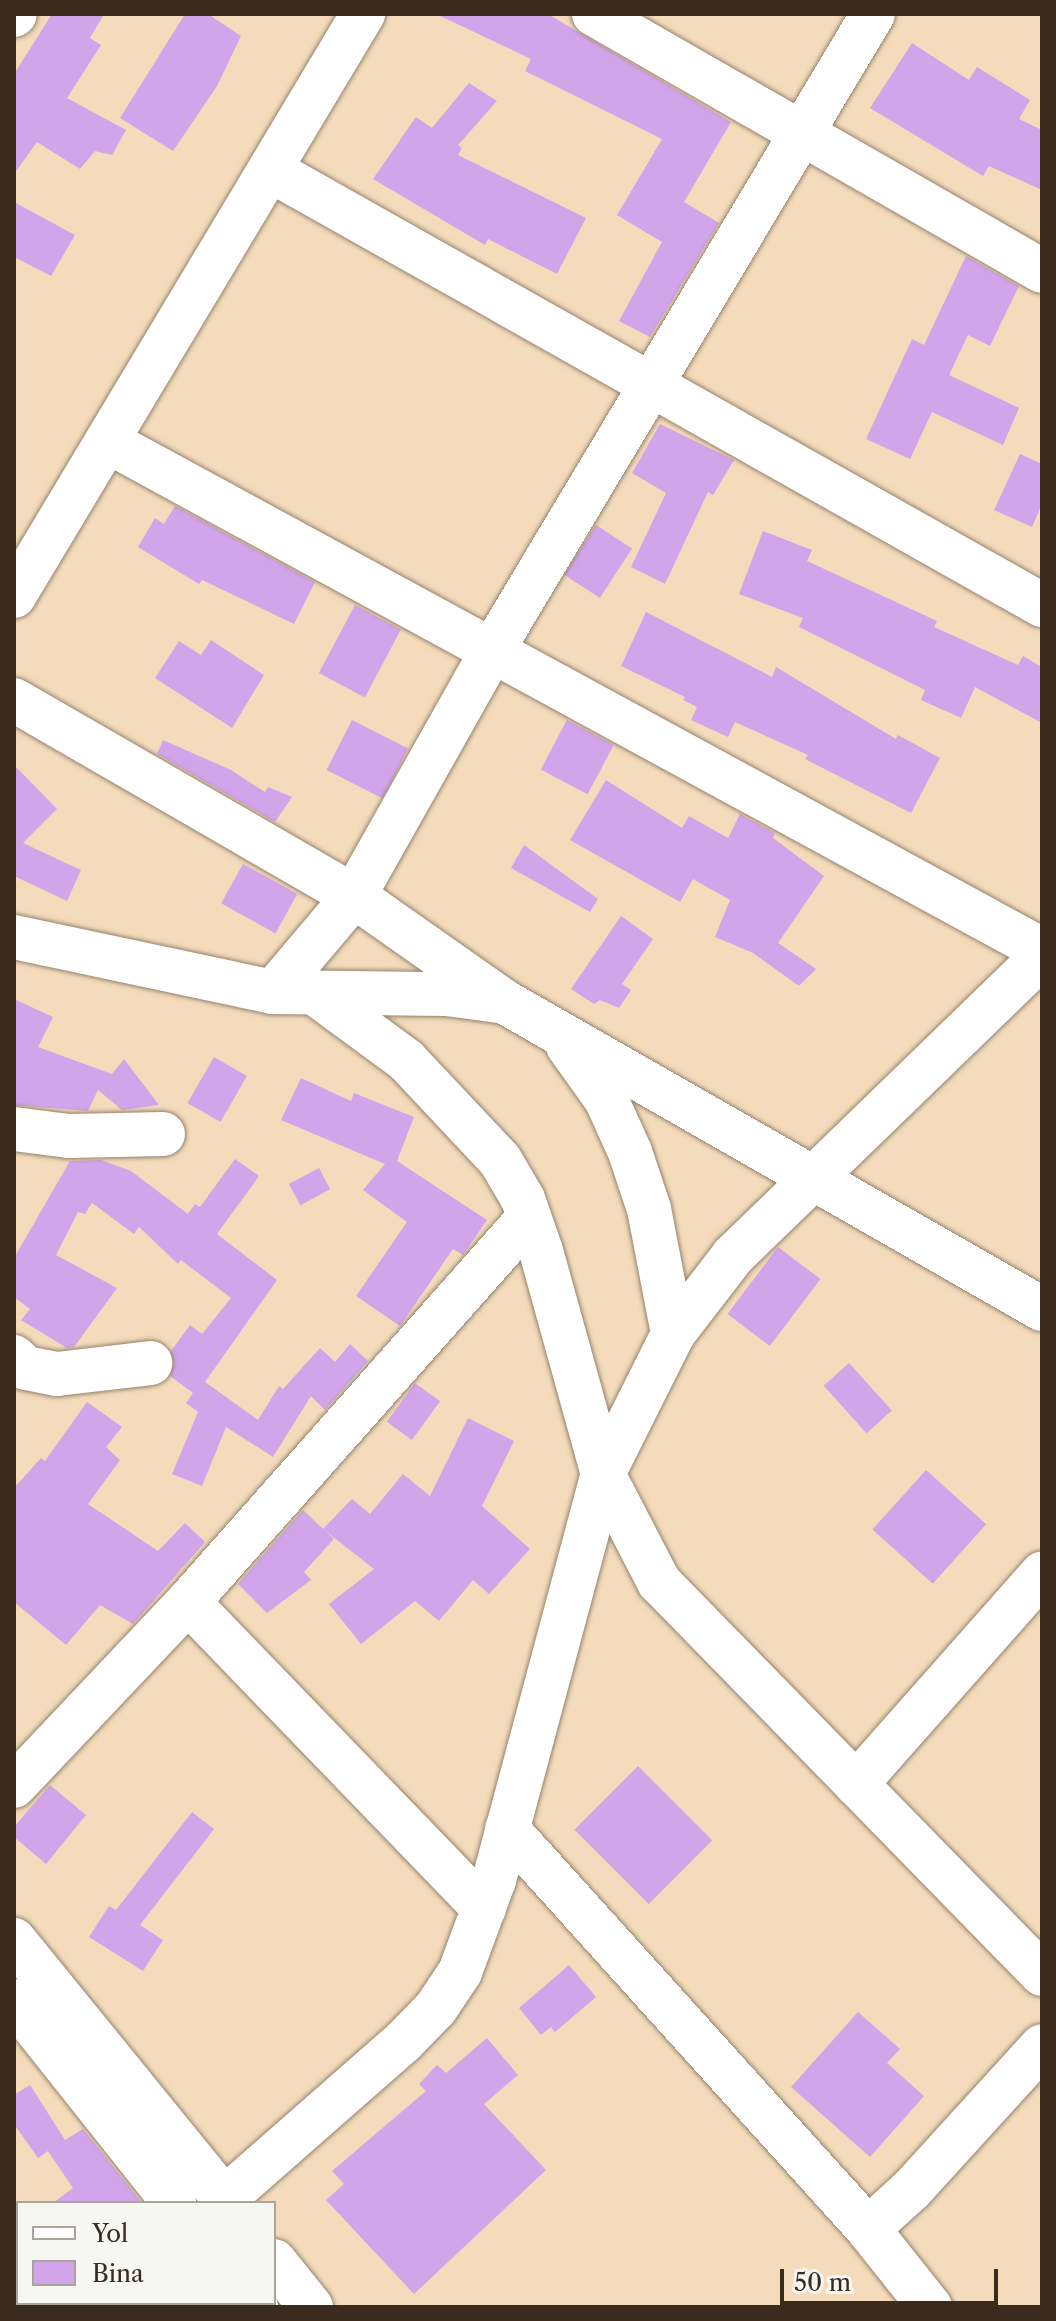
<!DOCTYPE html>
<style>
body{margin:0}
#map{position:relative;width:1056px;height:2321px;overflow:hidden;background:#f3dbbb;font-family:"Libre Caslon Text",serif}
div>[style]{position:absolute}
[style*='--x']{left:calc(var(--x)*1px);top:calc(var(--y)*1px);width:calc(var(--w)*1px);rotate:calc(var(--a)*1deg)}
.building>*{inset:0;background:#d2a5eb;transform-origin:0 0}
.roads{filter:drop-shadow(0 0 2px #97826c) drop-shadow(0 0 2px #97826c)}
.minor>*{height:44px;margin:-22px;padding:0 22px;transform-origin:22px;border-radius:22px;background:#fff}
.major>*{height:44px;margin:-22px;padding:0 22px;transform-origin:22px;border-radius:22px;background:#fff}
span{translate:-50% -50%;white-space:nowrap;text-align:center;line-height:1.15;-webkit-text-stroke:7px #f6f6f2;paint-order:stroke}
.frame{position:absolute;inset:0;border:16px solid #3b2a1e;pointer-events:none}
.legend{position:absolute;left:16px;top:2201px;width:260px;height:104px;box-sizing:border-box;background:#f6f6f2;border:2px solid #aba49d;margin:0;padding:10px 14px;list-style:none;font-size:24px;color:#3b2a1e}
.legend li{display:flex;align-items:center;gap:16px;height:40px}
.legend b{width:40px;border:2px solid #aba49d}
.scale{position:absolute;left:780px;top:2269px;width:218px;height:36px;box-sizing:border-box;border:4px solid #3b2a1e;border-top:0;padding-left:10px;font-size:24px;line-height:28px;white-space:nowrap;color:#3b2a1e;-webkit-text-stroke:6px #f6f6f2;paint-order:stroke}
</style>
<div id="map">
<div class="building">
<div style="clip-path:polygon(52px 14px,104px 14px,90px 38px,101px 45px,67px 98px,126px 130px,112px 155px,95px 151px,80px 169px,37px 142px,14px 174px,14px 74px)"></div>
<div style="clip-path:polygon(185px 14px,208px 14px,241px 36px,217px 86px,173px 151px,120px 118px)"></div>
<div style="clip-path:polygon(436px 14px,548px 14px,731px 122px,684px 202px,719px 223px,650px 337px,619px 321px,662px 242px,617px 215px,662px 139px,525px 71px,531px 59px)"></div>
<div style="clip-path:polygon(912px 43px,969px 80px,977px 67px,1030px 100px,1019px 119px,1042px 130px,1042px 190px,989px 166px,983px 176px,870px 108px)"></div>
<div style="clip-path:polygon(469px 83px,497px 101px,458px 145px,462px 148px,458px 155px,586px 218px,557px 274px,488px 239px,485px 245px,373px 179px,416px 117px,432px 128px)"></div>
<div style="clip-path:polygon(14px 202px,75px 235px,51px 276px,14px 257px)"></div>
<div style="clip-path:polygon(966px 256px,1019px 286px,990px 346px,968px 335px,949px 375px,1019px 408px,1003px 445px,932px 412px,910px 459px,866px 439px,912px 339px,924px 345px)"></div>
<div style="clip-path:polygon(660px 424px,734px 460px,713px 495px,708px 492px,665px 584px,631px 567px,666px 493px,632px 473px)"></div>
<div style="clip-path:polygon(1020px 454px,1042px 464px,1042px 504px,1032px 527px,994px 510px)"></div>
<div style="clip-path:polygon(175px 506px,315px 582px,294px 624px,202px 580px,199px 584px,138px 547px,155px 518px,164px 524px)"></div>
<div style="left:596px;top:525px;width:43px;height:59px;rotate:33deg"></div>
<div style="clip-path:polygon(763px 531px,812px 550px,807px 561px,937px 621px,934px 627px,1018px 665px,1023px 656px,1042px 667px,1042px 723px,975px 687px,961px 718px,921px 700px,925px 690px,799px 627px,803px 618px,739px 594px)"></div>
<div style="left:355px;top:605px;width:52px;height:77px;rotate:28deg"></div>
<div style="clip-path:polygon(646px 612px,772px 677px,776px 667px,896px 739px,898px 735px,940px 758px,911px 813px,805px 759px,808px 755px,735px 722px,728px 737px,691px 720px,697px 707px,683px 700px,685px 697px,621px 666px)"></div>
<div style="clip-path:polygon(211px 640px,264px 675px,232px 728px,155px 678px,179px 641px,201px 655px)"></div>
<div style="left:352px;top:720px;width:63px;height:56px;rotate:27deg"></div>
<div style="left:567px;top:720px;width:53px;height:56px;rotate:28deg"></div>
<div style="clip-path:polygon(163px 740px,231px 770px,265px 792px,268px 787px,292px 797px,275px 822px,157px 754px)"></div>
<div style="clip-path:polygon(14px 765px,57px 809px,23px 843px,81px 870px,67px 901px,14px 876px)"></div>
<div style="clip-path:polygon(606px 780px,682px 828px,689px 816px,728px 838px,740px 814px,775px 833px,773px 838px,824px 876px,778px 943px,816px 969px,799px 986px,753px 953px,715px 937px,730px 900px,693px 879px,680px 902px,570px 840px)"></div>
<div style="clip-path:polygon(524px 845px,598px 899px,590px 912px,511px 868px)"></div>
<div style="left:243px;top:864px;width:62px;height:45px;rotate:29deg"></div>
<div style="clip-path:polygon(621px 916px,653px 939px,622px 984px,631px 990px,619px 1008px,600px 1000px,594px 1004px,571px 989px)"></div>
<div style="clip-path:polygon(14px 999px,53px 1017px,38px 1047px,112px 1074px,124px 1059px,159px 1105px,122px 1110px,98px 1090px,88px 1111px,14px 1105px)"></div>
<div style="left:214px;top:1057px;width:38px;height:53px;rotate:30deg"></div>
<div style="clip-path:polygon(301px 1078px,351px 1101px,354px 1093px,414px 1117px,397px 1161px,487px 1220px,463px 1255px,453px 1249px,400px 1326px,356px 1296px,407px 1222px,363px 1190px,385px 1164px,281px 1120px)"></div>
<div style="clip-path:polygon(235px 1159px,259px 1176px,217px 1234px,277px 1280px,205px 1382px,258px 1420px,279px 1386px,283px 1389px,320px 1348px,335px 1362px,350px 1344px,368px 1361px,325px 1410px,311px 1396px,273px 1457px,226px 1427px,202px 1486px,172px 1474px,198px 1412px,186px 1403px,193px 1393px,170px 1376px,171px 1351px,190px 1325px,202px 1334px,231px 1298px,181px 1260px,178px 1264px,139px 1227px,134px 1234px,92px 1203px,85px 1214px,78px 1212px,56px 1255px,117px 1288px,74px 1347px,67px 1348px,21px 1320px,30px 1309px,14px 1297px,14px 1258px,70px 1161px,101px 1160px,131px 1171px,188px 1214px,195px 1204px,200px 1207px)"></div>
<div style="left:319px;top:1168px;width:24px;height:34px;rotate:62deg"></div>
<div style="left:778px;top:1247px;width:53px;height:84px;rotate:37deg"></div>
<div style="left:849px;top:1363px;width:64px;height:34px;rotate:48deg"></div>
<div style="left:415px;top:1383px;width:31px;height:48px;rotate:36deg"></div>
<div style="clip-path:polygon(87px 1402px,122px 1427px,106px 1447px,120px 1460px,88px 1504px,158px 1551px,185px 1523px,205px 1542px,133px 1624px,100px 1605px,66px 1645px,14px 1602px,14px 1488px,41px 1458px,45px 1461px)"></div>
<div style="clip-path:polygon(468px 1418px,514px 1441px,482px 1506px,530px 1549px,489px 1594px,473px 1580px,439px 1621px,415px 1601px,361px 1644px,329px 1604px,374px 1569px,323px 1529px,352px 1499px,370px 1514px,403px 1474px,430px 1496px)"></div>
<div style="left:926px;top:1470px;width:81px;height:80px;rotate:42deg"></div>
<div style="clip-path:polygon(303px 1510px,334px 1539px,304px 1572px,311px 1580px,267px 1613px,238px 1584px)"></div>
<div style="left:638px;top:1766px;width:105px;height:90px;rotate:45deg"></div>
<div style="clip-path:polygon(50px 1785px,86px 1815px,46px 1864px,14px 1837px,14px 1827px)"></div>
<div style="clip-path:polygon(192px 1812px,214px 1829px,140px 1925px,163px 1940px,143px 1971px,89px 1937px,109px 1906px,116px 1910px)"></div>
<div style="clip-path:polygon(569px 1965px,596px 1997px,555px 2032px,551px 2027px,541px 2035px,519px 2008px)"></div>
<div style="clip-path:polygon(858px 2012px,900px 2049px,887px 2063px,924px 2096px,870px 2157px,791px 2087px)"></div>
<div style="clip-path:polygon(487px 2038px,518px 2075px,484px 2104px,546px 2170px,414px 2294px,326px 2200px,344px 2184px,332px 2171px,426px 2091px,419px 2084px,437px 2065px,446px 2073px)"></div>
<div style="clip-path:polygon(30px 2085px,65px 2140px,83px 2129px,142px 2203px,53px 2203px,73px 2188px,48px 2151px,38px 2158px,14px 2124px,14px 2095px)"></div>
</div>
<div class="roads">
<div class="minor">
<div style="--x:594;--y:14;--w:516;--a:29.84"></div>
<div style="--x:14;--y:15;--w:1;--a:-45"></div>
<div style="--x:272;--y:171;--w:884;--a:29.41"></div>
<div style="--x:107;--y:441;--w:1065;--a:28.56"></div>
<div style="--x:14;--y:596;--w:679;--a:-59.05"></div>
<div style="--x:14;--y:700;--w:392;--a:30"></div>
<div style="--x:354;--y:896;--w:184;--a:35.1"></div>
<div style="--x:505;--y:1002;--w:619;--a:29.76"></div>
<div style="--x:14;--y:937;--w:265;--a:12"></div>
<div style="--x:273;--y:992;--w:174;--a:0.7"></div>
<div style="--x:447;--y:994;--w:52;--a:7.7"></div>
<div style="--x:312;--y:991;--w:117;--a:36.3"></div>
<div style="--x:406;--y:1060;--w:137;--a:46.8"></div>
<div style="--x:500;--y:1160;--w:45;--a:59.5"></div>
<div style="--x:523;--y:1199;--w:55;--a:70.9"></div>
<div style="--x:541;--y:1251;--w:231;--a:74.5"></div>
<div style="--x:603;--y:1474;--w:122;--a:62.6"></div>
<div style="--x:659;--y:1582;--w:548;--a:45.67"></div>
<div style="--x:273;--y:992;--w:126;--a:-49.8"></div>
<div style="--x:354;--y:896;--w:283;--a:-60.6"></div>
<div style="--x:493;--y:649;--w:740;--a:-59.1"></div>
<div style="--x:568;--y:1046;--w:65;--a:54.4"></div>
<div style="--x:606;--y:1099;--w:58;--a:65.6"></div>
<div style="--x:630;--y:1152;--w:60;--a:71.6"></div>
<div style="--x:649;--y:1209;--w:127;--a:79.1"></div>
<div style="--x:14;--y:1129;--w:55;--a:7.3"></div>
<div style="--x:69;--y:1136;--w:94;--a:-1.2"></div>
<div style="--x:14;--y:1357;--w:16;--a:43"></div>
<div style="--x:26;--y:1368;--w:32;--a:11"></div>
<div style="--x:57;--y:1374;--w:94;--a:-6.7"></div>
<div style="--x:188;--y:1602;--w:426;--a:46"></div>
<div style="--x:856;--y:1784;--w:281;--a:-48.5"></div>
<div style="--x:14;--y:1786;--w:253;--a:-46.6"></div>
<div style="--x:188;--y:1602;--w:509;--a:-48.42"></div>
<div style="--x:507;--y:1829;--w:539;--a:47.93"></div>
<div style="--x:868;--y:2229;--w:100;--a:51.5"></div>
<div style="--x:224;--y:2199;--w:238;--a:-41.3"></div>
<div style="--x:403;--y:2042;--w:47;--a:-45.9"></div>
<div style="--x:436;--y:2008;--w:43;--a:-56.3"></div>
<div style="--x:460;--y:1972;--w:98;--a:-69.7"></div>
<div style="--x:494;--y:1880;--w:420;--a:-75"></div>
<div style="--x:603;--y:1474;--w:157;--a:-63.4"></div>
<div style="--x:673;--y:1334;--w:98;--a:-52.4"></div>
<div style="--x:733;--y:1256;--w:430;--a:-44.1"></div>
<div style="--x:868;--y:2229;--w:59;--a:-42.3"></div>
<div style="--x:912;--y:2189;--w:193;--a:-47.7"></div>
</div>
<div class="major">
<div style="--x:14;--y:1940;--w:339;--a:50.9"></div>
<div style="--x:14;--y:2001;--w:258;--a:51.6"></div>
<div style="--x:274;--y:2261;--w:59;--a:51.2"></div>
<div style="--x:253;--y:2303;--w:5;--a:53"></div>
</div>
</div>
<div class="frame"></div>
<ul class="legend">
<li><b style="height:10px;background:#fff"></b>Yol</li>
<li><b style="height:22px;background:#d2a5eb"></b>Bina</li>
</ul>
<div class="scale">50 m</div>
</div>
